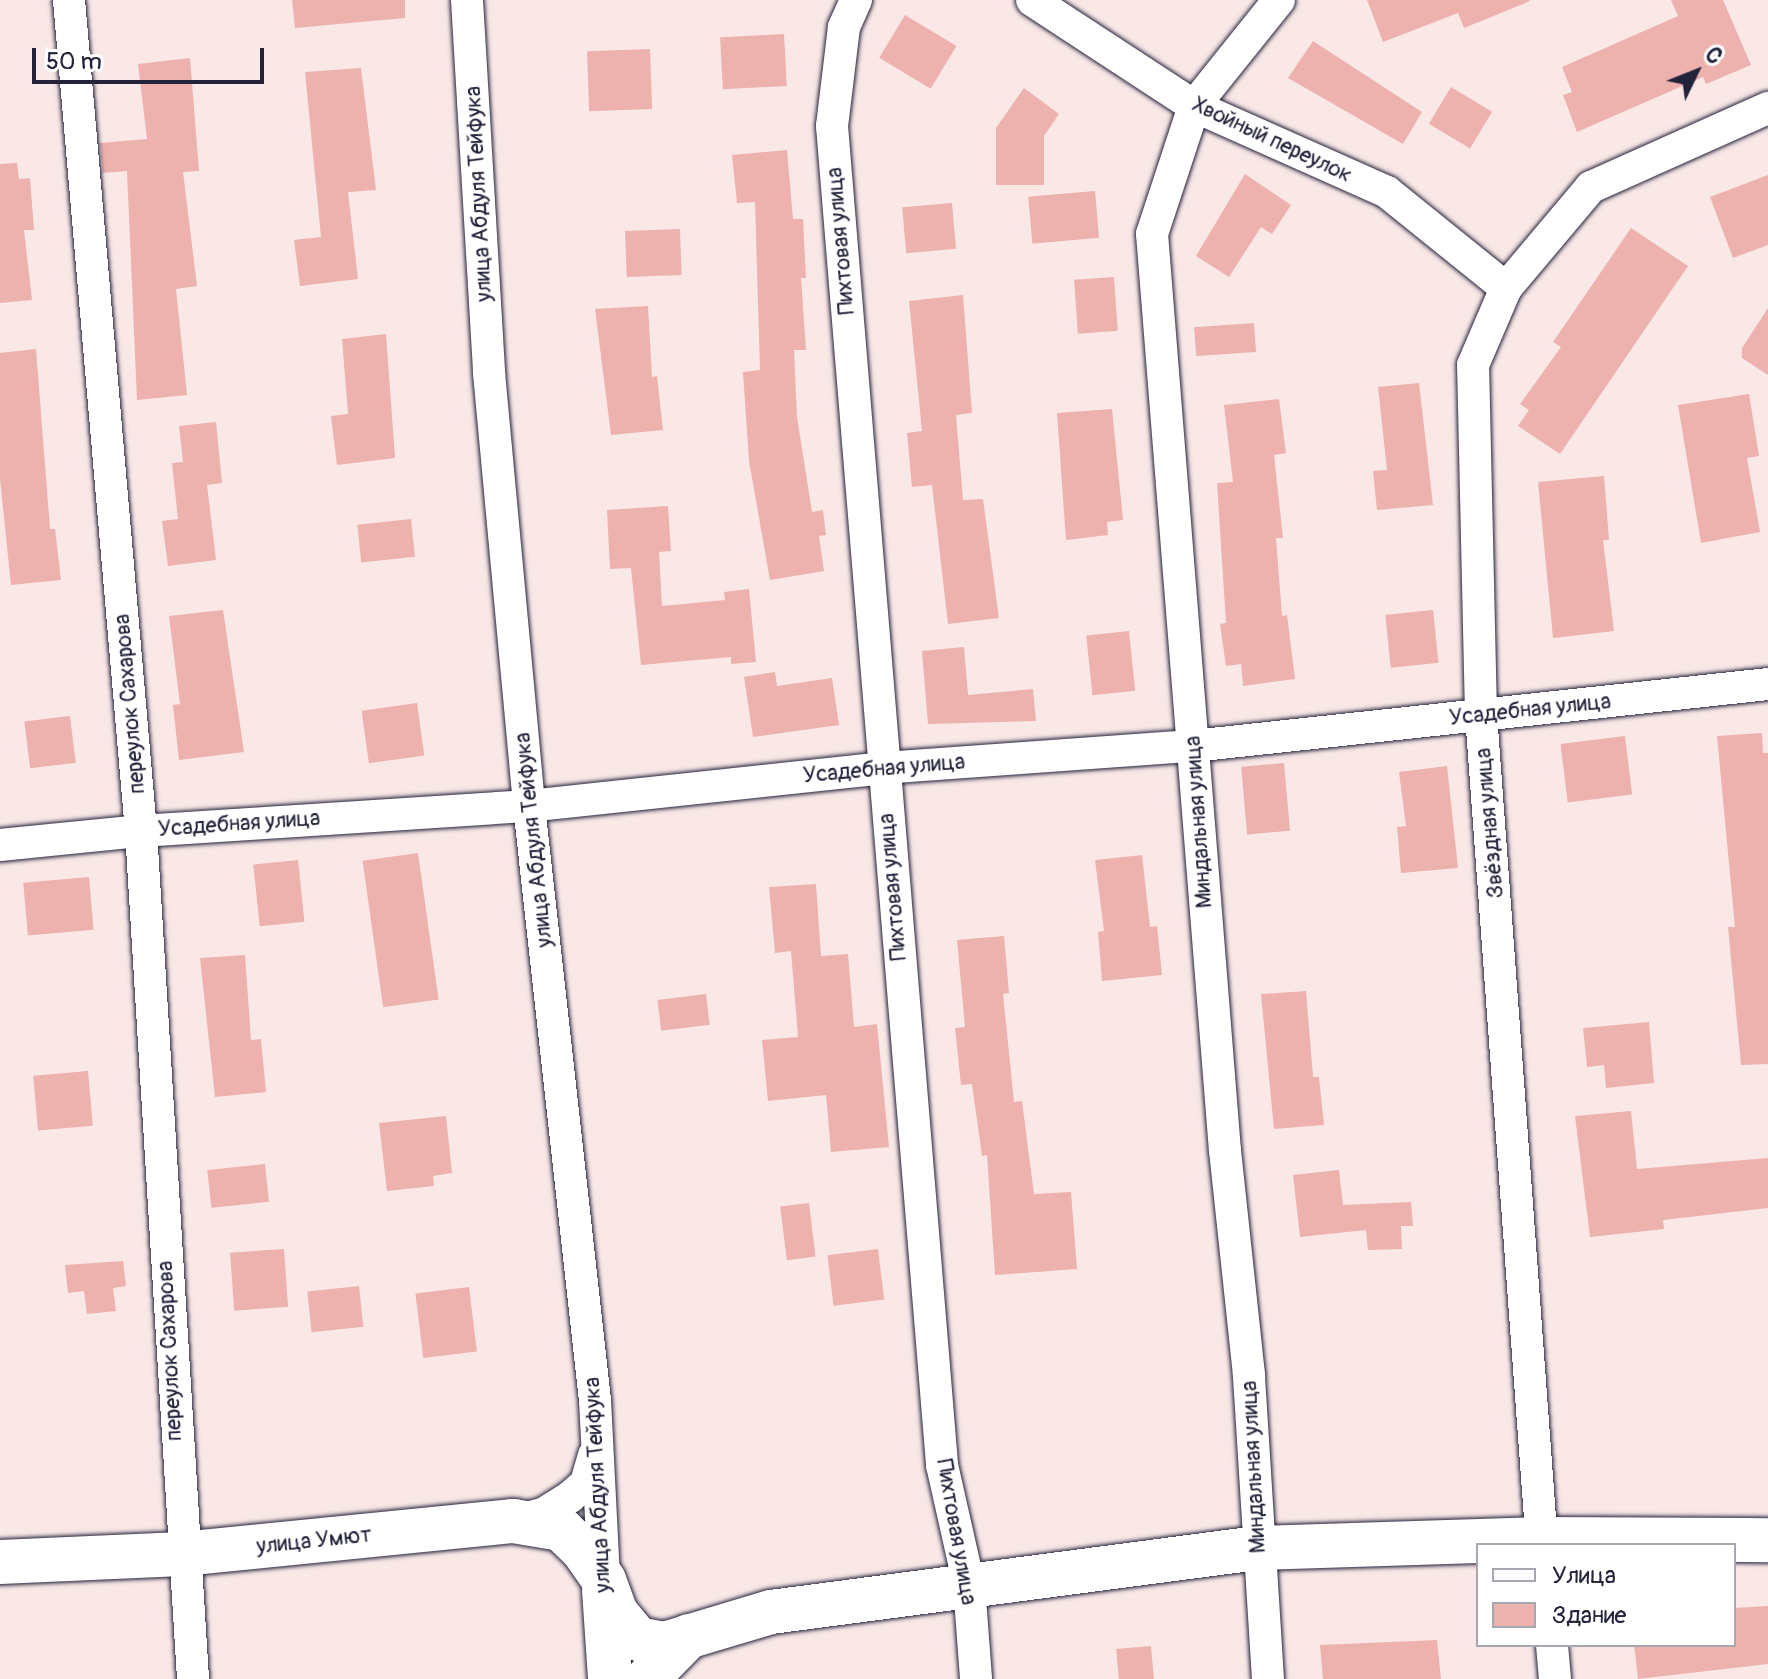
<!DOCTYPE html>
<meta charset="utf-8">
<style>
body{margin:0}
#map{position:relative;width:1768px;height:1679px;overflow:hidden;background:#fae8e7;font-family:Pangolin,sans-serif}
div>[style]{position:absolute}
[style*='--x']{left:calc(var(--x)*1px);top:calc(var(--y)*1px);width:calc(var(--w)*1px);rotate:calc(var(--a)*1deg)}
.building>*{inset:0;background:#edb1ae;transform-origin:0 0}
.roads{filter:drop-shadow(0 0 2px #22223b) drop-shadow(0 0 2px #22223b)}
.street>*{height:32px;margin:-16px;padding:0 16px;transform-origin:16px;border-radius:16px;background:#fff}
.secondary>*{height:44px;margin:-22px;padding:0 22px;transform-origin:22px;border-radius:22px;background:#fff}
span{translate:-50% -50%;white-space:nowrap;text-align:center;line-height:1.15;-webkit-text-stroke:6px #fff;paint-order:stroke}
.street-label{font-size:22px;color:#22223b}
.legend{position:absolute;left:1476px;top:1543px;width:260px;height:104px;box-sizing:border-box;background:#fff;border:2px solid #a7a7b1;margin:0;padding:10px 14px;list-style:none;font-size:24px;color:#22223b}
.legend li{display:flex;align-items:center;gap:16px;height:40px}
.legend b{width:40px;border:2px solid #a7a7b1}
.north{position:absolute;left:1656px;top:32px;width:80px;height:80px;-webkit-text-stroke:6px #fff;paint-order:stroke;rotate:47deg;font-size:22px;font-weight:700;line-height:32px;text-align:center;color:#22223b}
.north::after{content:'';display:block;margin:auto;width:28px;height:36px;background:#22223b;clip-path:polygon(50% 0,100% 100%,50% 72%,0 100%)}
.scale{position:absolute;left:32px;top:48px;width:232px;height:36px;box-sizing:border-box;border:4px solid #22223b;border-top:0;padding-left:10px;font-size:24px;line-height:28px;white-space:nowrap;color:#22223b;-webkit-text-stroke:6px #fff;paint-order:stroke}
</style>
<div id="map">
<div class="building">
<div style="clip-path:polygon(292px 0,405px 0,405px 18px,295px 28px)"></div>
<div style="clip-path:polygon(1367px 0,1529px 0,1530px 1px,1464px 28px,1458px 13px,1383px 42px)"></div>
<div style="clip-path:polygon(1671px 0,1723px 0,1751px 65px,1706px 84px,1703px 77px,1577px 132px,1563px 95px,1572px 92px,1562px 67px,1678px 16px)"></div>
<div style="left:905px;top:15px;width:60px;height:50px;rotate:31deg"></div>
<div style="left:784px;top:34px;width:52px;height:64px;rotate:87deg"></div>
<div style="clip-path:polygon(1313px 41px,1422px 112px,1403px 144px,1288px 78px)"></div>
<div style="left:650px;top:49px;width:60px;height:63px;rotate:88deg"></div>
<div style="clip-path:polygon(190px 58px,199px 171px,183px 172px,197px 286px,176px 289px,187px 395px,137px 400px,127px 171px,103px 173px,100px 143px,147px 139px,138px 64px)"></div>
<div style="clip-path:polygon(361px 68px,376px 190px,348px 192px,358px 279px,300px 286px,294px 240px,321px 237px,305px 72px)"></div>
<div style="left:1451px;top:87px;width:48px;height:43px;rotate:31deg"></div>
<div style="clip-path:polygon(1024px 88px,1059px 114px,1044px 136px,1044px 185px,996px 185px,996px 128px)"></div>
<div style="clip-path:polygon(787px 150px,793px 219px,803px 219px,806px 278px,801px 278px,806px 350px,794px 350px,797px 417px,812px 512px,823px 510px,826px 535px,819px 536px,824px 571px,770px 580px,749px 461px,743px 372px,760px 370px,755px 202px,737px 203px,732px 155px)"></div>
<div style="clip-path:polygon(17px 163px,19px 179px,30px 178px,34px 230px,24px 230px,32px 300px,0 303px,0 164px)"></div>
<div style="clip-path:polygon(1245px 174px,1291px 205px,1272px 234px,1261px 227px,1229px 277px,1196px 256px)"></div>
<div style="clip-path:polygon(1768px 175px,1768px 245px,1733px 258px,1710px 197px)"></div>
<div style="left:1095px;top:191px;width:47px;height:67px;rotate:85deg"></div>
<div style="left:952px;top:203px;width:46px;height:50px;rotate:85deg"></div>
<div style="clip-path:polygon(1631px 228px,1688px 266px,1560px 454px,1518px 426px,1529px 410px,1520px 404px,1561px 347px,1553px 342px)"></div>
<div style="left:680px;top:229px;width:46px;height:55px;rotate:88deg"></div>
<div style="left:1114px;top:277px;width:54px;height:40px;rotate:86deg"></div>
<div style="clip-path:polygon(963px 295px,972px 413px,956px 415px,963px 500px,983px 499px,999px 618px,948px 624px,932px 485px,912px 487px,907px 433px,922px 431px,909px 301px)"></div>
<div style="clip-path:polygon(648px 306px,652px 377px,657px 376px,663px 430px,611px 435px,595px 309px)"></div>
<div style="clip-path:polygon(1768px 308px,1768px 375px,1742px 358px,1742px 348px)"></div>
<div style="left:1254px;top:323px;width:29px;height:60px;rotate:86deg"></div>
<div style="clip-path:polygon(386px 334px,395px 458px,337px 465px,331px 416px,348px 414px,342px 339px)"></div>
<div style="clip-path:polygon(36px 349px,50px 529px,55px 529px,61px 580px,11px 585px,0 479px,0 353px)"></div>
<div style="clip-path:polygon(1419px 383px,1433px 505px,1377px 510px,1373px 471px,1387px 470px,1378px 387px)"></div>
<div style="clip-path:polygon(1749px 394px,1759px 456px,1747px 458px,1760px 532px,1701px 543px,1678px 405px)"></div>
<div style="clip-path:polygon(1279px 399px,1286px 453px,1274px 455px,1283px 538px,1276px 538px,1282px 616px,1287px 615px,1295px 679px,1243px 686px,1241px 664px,1226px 666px,1220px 624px,1226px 623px,1217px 483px,1233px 482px,1224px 405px)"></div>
<div style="clip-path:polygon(1112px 409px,1123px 520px,1107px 522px,1108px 535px,1066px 540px,1057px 413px)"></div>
<div style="clip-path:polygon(216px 422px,222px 483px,207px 485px,216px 560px,168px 566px,162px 521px,178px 519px,172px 463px,183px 462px,179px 426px)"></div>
<div style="clip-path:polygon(1604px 476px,1609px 540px,1603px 540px,1614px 631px,1553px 638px,1538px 482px)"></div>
<div style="clip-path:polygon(668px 506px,671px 551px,659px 552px,662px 606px,725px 600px,724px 592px,749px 589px,756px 662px,731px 664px,731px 657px,641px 665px,631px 568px,610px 569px,607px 510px)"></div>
<div style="left:411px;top:519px;width:38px;height:54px;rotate:84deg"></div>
<div style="clip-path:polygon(223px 610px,244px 752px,179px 760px,173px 705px,180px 704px,169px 616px)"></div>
<div style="left:1433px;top:610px;width:53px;height:48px;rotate:84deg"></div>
<div style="left:1129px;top:631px;width:60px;height:43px;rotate:84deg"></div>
<div style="clip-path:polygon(964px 647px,968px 695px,1033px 689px,1036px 721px,928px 724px,922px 651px)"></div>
<div style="clip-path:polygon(775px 672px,777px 686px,832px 678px,839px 725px,753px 737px,744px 677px)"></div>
<div style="left:417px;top:703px;width:53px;height:56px;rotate:82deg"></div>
<div style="left:70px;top:716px;width:47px;height:46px;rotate:83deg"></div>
<div style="clip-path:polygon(1762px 733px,1763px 753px,1768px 753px,1768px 1064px,1741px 1065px,1728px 927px,1735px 927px,1717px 736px)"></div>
<div style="left:1625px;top:736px;width:59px;height:65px;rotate:83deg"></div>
<div style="left:1284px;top:763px;width:68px;height:43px;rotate:85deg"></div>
<div style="clip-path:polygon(1447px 766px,1458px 868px,1401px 873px,1397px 827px,1406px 826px,1399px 772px)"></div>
<div style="left:418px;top:853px;width:148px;height:56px;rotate:82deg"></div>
<div style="clip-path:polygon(1142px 855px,1150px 927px,1157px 926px,1162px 975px,1102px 981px,1098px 932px,1104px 931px,1095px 860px)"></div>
<div style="left:298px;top:860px;width:62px;height:45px;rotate:84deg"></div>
<div style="left:89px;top:877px;width:53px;height:66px;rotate:85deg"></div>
<div style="clip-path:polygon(816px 884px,821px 956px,848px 954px,854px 1027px,877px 1024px,889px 1147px,831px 1152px,826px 1095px,768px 1101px,762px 1040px,798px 1037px,791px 951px,775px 953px,769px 887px)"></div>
<div style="clip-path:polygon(1004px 936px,1009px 993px,1003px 994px,1014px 1102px,1022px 1101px,1034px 1194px,1071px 1192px,1077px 1269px,995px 1275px,987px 1155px,982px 1156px,972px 1084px,961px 1085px,955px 1028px,965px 1027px,957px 940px)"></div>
<div style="clip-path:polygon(245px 955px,251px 1040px,261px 1039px,266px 1092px,215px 1097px,200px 958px)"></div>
<div style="clip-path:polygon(1306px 991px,1313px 1077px,1319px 1077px,1324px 1125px,1274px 1129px,1261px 994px)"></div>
<div style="left:706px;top:994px;width:31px;height:49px;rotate:83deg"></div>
<div style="clip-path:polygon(1649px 1022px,1654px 1083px,1606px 1088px,1604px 1065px,1587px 1067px,1583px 1028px)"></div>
<div style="left:88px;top:1071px;width:55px;height:55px;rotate:85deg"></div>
<div style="clip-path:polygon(1631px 1111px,1637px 1169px,1768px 1158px,1768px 1208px,1663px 1220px,1664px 1229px,1590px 1237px,1575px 1116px)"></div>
<div style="clip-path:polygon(446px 1116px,452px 1173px,433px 1176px,434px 1186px,387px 1191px,379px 1123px)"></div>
<div style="left:265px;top:1164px;width:38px;height:58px;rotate:84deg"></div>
<div style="clip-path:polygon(1339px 1170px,1343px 1205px,1411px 1202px,1413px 1226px,1401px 1226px,1402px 1249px,1368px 1250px,1366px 1230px,1300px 1237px,1293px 1175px)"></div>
<div style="left:809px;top:1203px;width:54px;height:29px;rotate:83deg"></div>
<div style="left:284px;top:1249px;width:58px;height:54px;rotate:86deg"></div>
<div style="left:878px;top:1249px;width:51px;height:51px;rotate:83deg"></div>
<div style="clip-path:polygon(123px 1261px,126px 1286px,113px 1288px,116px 1311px,87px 1314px,84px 1291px,68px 1293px,65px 1265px)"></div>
<div style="left:359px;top:1286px;width:41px;height:52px;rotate:84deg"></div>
<div style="left:469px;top:1287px;width:65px;height:54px;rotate:83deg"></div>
<div style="clip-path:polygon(1768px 1606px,1768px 1664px,1638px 1679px,1634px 1645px,1734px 1645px,1734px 1608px)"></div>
<div style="clip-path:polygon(1437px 1640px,1441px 1679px,1323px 1679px,1320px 1645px)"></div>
<div style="left:1151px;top:1646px;width:33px;height:35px;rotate:85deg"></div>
</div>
<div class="roads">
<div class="street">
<div style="--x:69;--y:0;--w:834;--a:85.05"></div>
<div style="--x:141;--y:831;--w:850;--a:86.49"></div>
<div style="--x:467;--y:0;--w:374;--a:86.6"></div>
<div style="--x:489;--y:373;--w:435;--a:84.7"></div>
<div style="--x:529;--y:806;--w:598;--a:83.66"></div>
<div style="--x:595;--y:1400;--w:180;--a:87.1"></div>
<div style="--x:856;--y:0;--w:30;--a:114"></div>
<div style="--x:844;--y:27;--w:100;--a:96.9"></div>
<div style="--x:832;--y:126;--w:1344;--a:85.3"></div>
<div style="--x:942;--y:1465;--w:123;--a:77.3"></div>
<div style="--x:969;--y:1585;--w:94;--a:85.7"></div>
<div style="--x:1032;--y:0;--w:194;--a:33.2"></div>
<div style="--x:1194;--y:106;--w:211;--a:24"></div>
<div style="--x:1387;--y:192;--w:153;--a:38.9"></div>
<div style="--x:0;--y:845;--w:142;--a:-5.7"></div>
<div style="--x:141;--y:831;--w:389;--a:-3.7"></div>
<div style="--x:529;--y:806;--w:356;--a:-6.1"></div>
<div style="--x:883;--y:768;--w:311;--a:-4.1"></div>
<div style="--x:1193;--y:746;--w:578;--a:-6.15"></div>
<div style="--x:516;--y:1521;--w:28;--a:-15"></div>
<div style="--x:543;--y:1514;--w:32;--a:-32"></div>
<div style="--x:570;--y:1497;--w:21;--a:-41"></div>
<div style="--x:586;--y:1483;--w:29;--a:-74"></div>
<div style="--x:1542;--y:1545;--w:832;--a:-94.2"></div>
<div style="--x:1481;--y:715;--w:350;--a:-91.3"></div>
<div style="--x:1473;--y:365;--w:84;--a:-66.8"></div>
<div style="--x:1506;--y:288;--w:132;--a:-49.9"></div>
<div style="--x:1591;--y:187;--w:194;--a:-24.1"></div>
<div style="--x:1552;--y:1645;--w:34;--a:85"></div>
<div style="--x:1268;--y:1679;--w:305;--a:-93.6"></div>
<div style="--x:1249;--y:1375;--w:225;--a:-96.1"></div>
<div style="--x:1225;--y:1151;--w:920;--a:-94.55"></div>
<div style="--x:1152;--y:234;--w:135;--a:-71.8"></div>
<div style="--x:1194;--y:106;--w:136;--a:-51.3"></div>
</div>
<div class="secondary">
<div style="--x:0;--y:1562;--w:182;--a:-2.5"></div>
<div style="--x:182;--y:1554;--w:333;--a:-5.7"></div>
<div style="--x:513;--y:1521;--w:49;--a:9.5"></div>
<div style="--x:561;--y:1529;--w:29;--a:44"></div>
<div style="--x:582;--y:1549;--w:38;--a:55"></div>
<div style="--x:604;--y:1580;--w:35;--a:70"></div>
<div style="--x:616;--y:1613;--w:34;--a:50"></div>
<div style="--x:638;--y:1639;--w:26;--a:11"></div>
<div style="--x:664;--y:1644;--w:112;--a:-16.7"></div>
<div style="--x:771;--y:1612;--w:491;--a:-7.5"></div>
<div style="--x:1258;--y:1548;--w:284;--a:-1.8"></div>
<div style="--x:1542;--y:1539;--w:226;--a:0.3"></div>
<div style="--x:604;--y:1590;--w:89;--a:86.1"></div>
<div style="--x:647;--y:1679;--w:60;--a:-45.7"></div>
</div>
</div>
<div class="street-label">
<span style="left:1272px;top:140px;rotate:25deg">Хвойный переулок</span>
<span style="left:479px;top:194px;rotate:-93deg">улица Абдуля Тейфука</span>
<span style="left:841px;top:241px;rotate:-95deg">Пихтовая улица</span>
<span style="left:130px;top:704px;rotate:-95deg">переулок Сахарова</span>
<span style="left:1530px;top:710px;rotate:-6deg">Усадебная улица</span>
<span style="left:884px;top:769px;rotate:-5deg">Усадебная улица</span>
<span style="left:1199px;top:822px;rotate:-94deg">Миндальная улица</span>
<span style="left:1490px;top:823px;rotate:-95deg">Звёздная улица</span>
<span style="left:239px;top:824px;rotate:-4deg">Усадебная улица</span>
<span style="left:534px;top:840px;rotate:-96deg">улица Абдуля Тейфука</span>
<span style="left:893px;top:887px;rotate:-95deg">Пихтовая улица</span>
<span style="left:170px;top:1351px;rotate:-93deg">переулок Сахарова</span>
<span style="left:1254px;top:1467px;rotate:-93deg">Миндальная улица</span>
<span style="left:598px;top:1485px;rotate:-93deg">улица Абдуля Тейфука</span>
<span style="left:956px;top:1532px;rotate:80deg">Пихтовая улица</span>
<span style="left:314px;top:1541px;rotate:-6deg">улица Умют</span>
</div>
<ul class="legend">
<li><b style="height:10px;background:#fff"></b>Улица</li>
<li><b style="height:22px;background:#edb1ae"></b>Здание</li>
</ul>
<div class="north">С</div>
<div class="scale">50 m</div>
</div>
